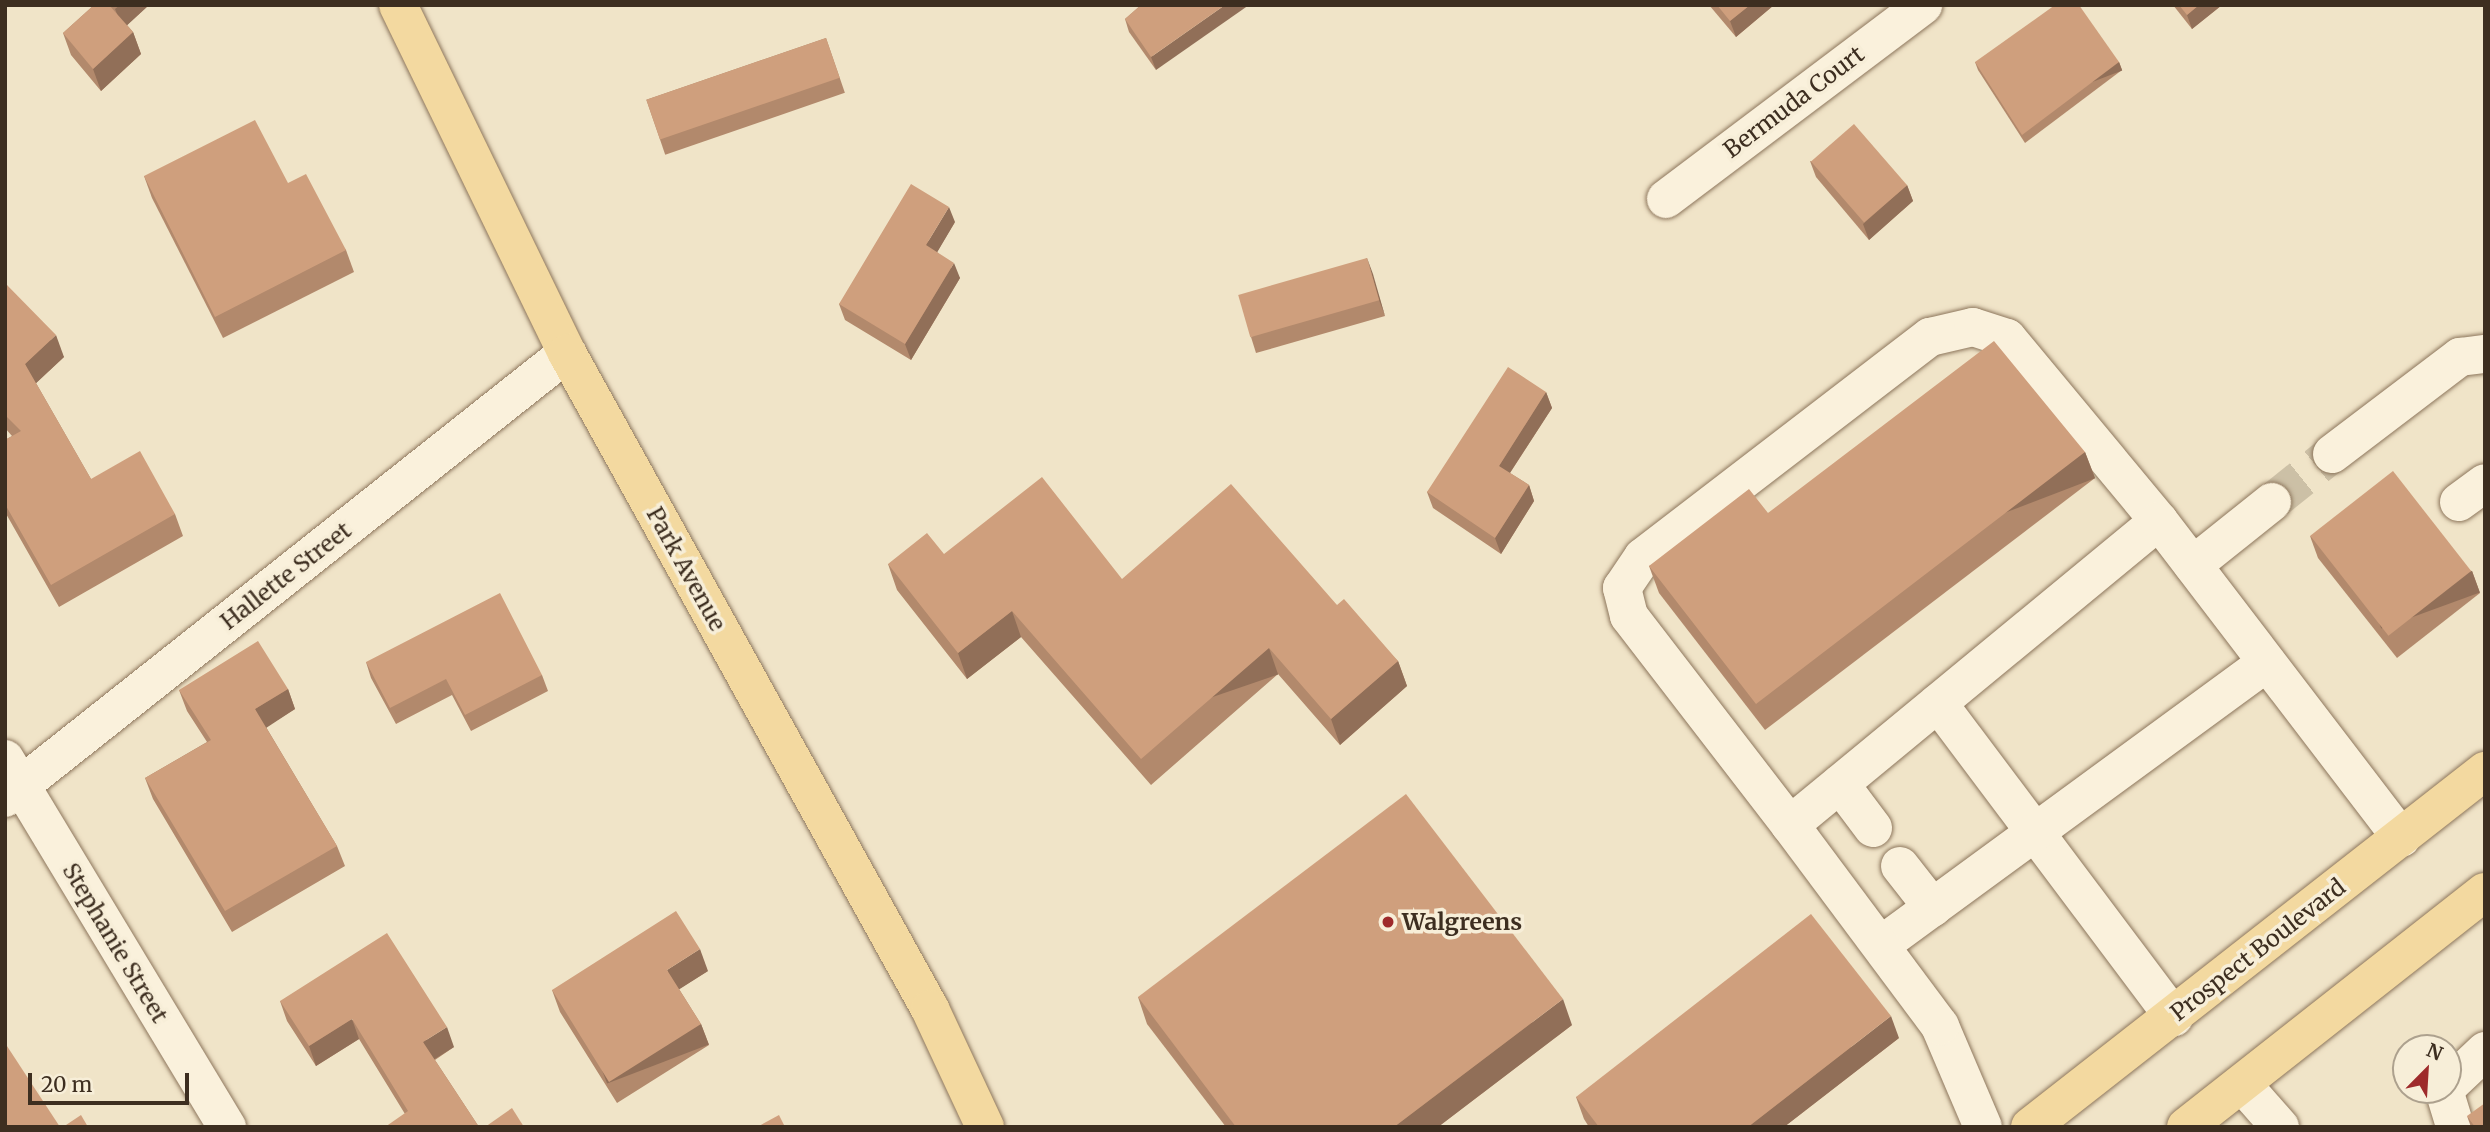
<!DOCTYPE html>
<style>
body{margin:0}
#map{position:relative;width:2490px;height:1132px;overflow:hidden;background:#f0e4c8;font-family:Merriweather,serif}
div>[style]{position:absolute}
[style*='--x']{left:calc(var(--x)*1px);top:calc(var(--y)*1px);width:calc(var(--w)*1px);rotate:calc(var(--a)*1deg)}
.minor-tunnel>*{height:38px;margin-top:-19px;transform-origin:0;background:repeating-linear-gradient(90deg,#ccc0a6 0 38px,transparent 0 57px)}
.roads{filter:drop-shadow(0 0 2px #8d765c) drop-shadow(0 0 2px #8d765c)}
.minor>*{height:38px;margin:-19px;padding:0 19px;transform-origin:19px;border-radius:19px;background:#faf1dc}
.major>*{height:38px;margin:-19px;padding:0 19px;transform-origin:19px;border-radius:19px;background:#f3d9a0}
.wall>*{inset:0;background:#b2896c;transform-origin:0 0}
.shaded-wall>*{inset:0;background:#916f58;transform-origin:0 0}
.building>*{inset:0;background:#cf9f7d;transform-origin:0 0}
.dots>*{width:19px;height:19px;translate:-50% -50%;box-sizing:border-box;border:4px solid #f7eed8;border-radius:50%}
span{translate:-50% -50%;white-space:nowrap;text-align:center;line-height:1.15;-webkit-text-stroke:7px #f7eed8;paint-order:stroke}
.street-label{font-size:23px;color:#3d2e20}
.poi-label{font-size:23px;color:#3d2e20;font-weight:700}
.left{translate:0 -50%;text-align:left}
.frame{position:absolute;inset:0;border:7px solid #3d2e20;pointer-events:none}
.north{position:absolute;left:2392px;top:1034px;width:70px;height:70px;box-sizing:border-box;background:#f7eed8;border:2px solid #ada18e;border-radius:50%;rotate:24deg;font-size:19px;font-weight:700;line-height:28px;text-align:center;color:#3d2e20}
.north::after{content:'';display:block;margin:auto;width:24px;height:32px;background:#9e2a2b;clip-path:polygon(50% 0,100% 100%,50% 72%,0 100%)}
.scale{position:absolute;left:28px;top:1073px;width:161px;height:32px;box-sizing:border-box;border:4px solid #3d2e20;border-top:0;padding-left:9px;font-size:21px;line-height:24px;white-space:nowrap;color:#3d2e20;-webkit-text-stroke:5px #f7eed8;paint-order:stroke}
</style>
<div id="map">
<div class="minor-tunnel">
<div style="--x:2272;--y:502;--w:77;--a:-38.7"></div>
</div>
<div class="roads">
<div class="minor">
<div style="--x:1666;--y:199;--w:322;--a:-37"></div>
<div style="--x:2332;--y:454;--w:161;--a:-37.2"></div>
<div style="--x:2460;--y:357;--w:25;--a:-7"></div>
<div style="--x:2459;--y:502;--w:32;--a:-36"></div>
<div style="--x:2193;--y:565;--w:101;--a:-38.6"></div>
<div style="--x:1938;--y:703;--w:393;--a:53.1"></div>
<div style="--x:5;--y:759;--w:430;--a:58.9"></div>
<div style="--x:1840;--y:784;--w:55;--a:53.1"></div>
<div style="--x:5;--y:798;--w:717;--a:-38.37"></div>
<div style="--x:1790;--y:825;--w:264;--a:-127.6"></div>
<div style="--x:1629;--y:616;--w:29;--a:-104"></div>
<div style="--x:1622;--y:588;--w:37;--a:-56"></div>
<div style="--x:1643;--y:557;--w:362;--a:-37.5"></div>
<div style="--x:1930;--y:337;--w:44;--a:-13.1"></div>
<div style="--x:1973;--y:327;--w:36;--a:18"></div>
<div style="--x:2007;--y:338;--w:238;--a:50.3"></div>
<div style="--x:1900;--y:866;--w:53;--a:51.8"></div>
<div style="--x:1881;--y:945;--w:478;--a:-36.2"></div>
<div style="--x:2243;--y:1085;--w:56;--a:48.6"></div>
<div style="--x:2448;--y:1086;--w:51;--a:-43.4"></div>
<div style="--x:2444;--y:1090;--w:39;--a:73"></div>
<div style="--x:1983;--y:1127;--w:110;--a:-113.1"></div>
<div style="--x:1940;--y:1026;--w:251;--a:-126.7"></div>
<div style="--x:1790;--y:825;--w:478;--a:-39.5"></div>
<div style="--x:2159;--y:521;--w:399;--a:52.6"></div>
</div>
<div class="major">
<div style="--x:398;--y:5;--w:387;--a:64.1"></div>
<div style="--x:567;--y:353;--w:750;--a:61.04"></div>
<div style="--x:930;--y:1009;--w:130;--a:65"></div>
<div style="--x:2030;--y:1127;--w:578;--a:-38.04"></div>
<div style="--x:2186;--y:1127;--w:380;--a:-38.2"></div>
</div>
</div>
<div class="wall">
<div style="clip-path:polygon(94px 5px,149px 5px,127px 25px,133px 32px,141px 54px,101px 91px,71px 55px,63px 33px)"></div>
<div style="clip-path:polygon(1141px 5px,1156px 70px,1129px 32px,1125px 19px)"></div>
<div style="clip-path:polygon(1709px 5px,1774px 5px,1736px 37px)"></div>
<div style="clip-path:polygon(2173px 5px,2222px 5px,2192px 29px)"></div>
<div style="left:826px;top:38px;width:58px;height:190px;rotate:71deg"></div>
<div style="clip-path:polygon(1975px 62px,2119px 62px,2122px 70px,2025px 143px,1978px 70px)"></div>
<div style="clip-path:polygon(1810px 161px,1907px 185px,1913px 201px,1869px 240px,1816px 177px)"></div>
<div style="clip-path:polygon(144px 176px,288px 183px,346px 250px,354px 272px,223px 338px,152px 198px)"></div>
<div style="clip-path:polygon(955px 222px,937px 252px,960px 278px,911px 360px,845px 320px,839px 304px)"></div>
<div style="clip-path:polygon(1367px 258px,1385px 316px,1256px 353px,1251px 337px)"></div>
<div style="clip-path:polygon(5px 283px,64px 357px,36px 383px,91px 479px,175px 514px,183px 536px,59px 607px,5px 512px,5px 440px,12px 436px,5px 428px)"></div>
<div style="clip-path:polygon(1546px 392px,1552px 408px,1510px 473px,1529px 485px,1534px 501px,1501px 554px,1433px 508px,1427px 492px)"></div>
<div style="clip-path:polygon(2085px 452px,2095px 478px,1765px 730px,1659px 593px,1649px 566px,1768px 513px)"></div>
<div style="clip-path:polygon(2310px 536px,2472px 571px,2480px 593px,2397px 658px,2318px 558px)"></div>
<div style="clip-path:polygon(888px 564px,1122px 579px,1337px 605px,1398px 661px,1407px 686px,1340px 745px,1278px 674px,1151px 785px,1021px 637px,967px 679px,897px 590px)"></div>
<div style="clip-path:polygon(366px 662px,542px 675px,548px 691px,471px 731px,452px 695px,396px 724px,371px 678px)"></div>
<div style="clip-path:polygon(288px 689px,295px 709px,266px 727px,337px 846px,345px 866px,232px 932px,153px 799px,145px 778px,207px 742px,187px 711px,179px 690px)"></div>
<div style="clip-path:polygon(708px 971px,679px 989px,701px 1024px,709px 1045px,617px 1103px,560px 1012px,552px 990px)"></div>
<div style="clip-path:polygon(1138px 997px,1572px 1025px,1438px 1127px,1226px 1127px,1147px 1024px)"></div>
<div style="clip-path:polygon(280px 1001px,454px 1047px,435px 1060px,479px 1127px,405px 1114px,359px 1039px,316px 1066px,287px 1021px)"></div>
<div style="clip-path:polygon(1899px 1038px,1784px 1127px,1589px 1127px,1584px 1119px,1576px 1097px)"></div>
<div style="clip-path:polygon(2467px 1116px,2485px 1127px,2471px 1127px)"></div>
</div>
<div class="shaded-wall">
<div style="clip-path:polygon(120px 5px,149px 5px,123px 29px,115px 9px)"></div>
<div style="clip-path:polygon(1225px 5px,1249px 5px,1156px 70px,1151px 57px)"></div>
<div style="clip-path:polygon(1750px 5px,1774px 5px,1736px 37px,1730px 21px)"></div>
<div style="clip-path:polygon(2199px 5px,2222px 5px,2192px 29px,2187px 15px)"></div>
<div style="clip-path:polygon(133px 32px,141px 54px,101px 91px,93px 69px)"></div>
<div style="left:2119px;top:62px;width:9px;height:121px;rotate:69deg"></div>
<div style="clip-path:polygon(1907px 185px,1913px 201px,1869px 240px,1863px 224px)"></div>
<div style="clip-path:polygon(949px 207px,955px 222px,932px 261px,926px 245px)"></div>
<div style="clip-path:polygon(1367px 258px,1373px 274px,1385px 316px,1379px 300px)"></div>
<div style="clip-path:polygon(954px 263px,960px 278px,911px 360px,905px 344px)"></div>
<div style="clip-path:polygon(56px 335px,64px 357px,33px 386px,25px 364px)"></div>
<div style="clip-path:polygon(1546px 392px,1552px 408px,1504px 482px,1499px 466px)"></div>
<div style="left:2085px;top:452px;width:28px;height:414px;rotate:69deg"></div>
<div style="clip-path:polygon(1529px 485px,1534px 501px,1501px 554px,1495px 538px)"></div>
<div style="left:2472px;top:571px;width:23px;height:105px;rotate:70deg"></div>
<div style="clip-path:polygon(1012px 611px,1021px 637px,967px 679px,958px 653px)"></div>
<div style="left:1269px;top:648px;width:28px;height:169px;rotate:71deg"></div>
<div style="clip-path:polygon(1398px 661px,1407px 686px,1340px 745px,1331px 719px)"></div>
<div style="clip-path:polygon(288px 689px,295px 709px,263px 730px,255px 709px)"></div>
<div style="clip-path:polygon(700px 949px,708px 971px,675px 992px,667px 970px)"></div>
<div style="clip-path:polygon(1563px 999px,1572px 1025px,1438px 1127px,1394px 1127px)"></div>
<div style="clip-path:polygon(1891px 1016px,1899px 1038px,1784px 1127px,1748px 1127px)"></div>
<div style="clip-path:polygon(352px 1019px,359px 1039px,316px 1066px,309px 1046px)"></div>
<div style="left:701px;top:1024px;width:22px;height:109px;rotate:69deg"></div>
<div style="clip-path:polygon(447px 1027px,454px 1047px,430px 1062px,423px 1042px)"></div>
</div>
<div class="building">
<div style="clip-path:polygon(94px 5px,109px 5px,133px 32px,93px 69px,63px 33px)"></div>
<div style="clip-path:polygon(1141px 5px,1225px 5px,1151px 57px,1125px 19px)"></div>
<div style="clip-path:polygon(1717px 5px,1750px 5px,1730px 21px)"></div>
<div style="clip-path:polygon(2055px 5px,2079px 5px,2119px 62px,2022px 135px,1975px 62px)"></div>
<div style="clip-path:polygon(2179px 5px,2199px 5px,2187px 15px)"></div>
<div style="left:826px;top:38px;width:42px;height:190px;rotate:71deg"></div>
<div style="clip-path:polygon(255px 120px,288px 183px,306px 174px,346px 250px,215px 317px,144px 176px)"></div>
<div style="left:1854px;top:124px;width:81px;height:57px;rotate:49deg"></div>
<div style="clip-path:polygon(911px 184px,949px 207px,926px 245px,954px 263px,905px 344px,839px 304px)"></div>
<div style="left:1367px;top:258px;width:44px;height:134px;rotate:74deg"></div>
<div style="clip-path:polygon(5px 283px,56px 335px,25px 364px,91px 479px,140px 451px,175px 514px,51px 585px,5px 504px,5px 440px,21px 431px,5px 415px)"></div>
<div style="clip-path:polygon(1994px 341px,2085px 452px,1756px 704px,1649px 566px,1749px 489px,1768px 513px)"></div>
<div style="clip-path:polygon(1508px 367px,1546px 392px,1499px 466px,1529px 485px,1495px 538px,1427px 492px)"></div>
<div style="left:2393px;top:471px;width:127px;height:105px;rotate:52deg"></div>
<div style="clip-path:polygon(1042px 477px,1122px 579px,1231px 484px,1337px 605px,1344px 599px,1398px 661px,1331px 719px,1269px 648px,1141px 759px,1012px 611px,958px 653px,888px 564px,927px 533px,944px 554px)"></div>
<div style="clip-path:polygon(500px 593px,542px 675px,465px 715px,446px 679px,390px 708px,366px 662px)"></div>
<div style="clip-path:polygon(258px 641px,288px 689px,255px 709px,337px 846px,225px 911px,145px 778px,211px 740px,179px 690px)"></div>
<div style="clip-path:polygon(1406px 794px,1563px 999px,1394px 1127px,1236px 1127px,1138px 997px)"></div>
<div style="clip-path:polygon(676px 911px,700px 949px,667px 970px,701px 1024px,609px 1082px,552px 990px)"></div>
<div style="clip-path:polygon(1811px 914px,1891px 1016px,1748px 1127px,1599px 1127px,1576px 1097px)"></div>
<div style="clip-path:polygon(387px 933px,447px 1027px,423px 1042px,479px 1127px,385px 1127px,408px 1111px,352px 1019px,309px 1046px,280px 1001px)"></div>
<div style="clip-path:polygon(5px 1043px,60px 1127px,5px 1127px)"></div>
<div style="clip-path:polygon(2485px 1103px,2485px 1127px,2475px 1127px,2467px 1116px)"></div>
<div style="clip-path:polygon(512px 1108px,524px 1127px,485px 1127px)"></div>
<div style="clip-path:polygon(81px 1115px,88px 1127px,63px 1127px)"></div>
<div style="clip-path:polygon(779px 1115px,785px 1127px,757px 1127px)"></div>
</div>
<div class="dots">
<div style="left:1388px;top:922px;background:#9e2a2b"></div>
</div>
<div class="street-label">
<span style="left:1794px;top:102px;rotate:-37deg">Bermuda Court</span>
<span style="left:686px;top:569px;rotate:61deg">Park Avenue</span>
<span style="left:286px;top:576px;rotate:-38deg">Hallette Street</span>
<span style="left:115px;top:943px;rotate:59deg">Stephanie Street</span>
<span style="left:2258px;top:950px;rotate:-38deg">Prospect Boulevard</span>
</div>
<div class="poi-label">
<span class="left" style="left:1402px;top:922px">Walgreens</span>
</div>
<div class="frame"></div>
<div class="north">N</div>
<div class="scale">20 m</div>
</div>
